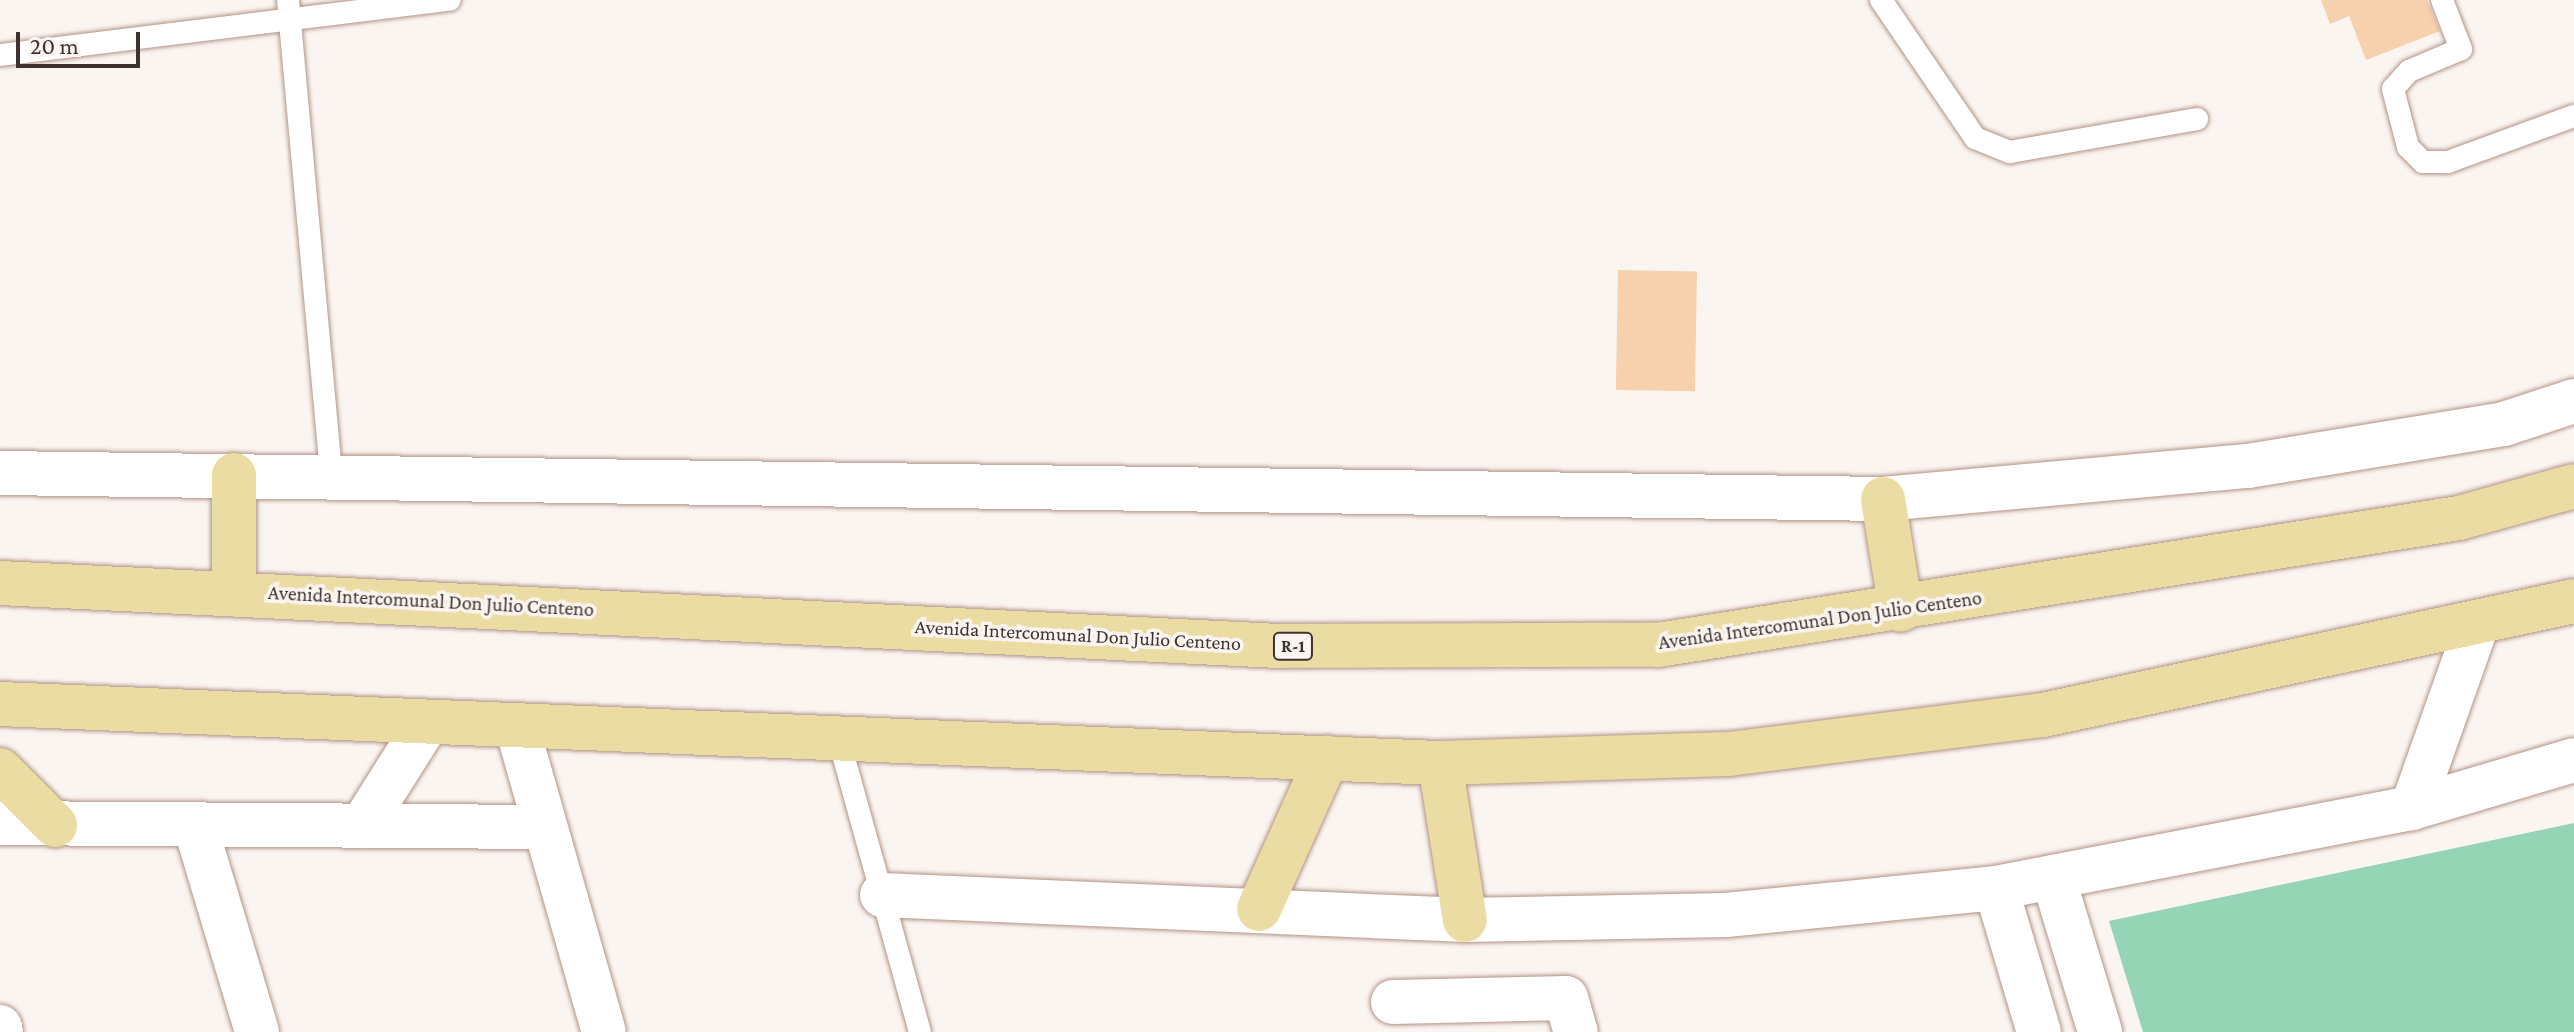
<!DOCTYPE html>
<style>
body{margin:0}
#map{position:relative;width:2574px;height:1032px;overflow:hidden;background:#fbf5f1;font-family:"Crimson Pro",serif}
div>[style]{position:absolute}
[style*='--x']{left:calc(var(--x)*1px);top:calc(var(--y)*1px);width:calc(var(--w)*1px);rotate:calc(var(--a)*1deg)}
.green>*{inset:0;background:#95d4b5}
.building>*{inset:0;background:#f7d0ad;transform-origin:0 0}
.roads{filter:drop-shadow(0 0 2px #b19485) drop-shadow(0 0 2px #b19485)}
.service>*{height:22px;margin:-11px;padding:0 11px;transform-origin:11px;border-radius:11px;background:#fff}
.minor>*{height:44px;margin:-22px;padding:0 22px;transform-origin:22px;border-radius:22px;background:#fff}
.primary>*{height:44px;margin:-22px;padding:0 22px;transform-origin:22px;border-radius:22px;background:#ebdca3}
span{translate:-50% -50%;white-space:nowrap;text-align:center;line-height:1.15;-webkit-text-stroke:7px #fbf5f1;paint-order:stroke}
.shield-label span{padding:2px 6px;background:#fbf5f1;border:2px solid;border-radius:6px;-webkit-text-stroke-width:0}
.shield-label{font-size:18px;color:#3e322c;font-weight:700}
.street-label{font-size:20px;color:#3e322c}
.scale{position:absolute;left:16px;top:32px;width:124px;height:36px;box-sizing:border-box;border:4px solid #3e322c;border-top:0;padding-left:10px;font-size:24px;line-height:28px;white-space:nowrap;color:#3e322c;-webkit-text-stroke:6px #fbf5f1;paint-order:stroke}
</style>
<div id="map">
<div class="green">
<div style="clip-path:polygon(2574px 823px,2574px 1032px,2143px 1032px,2109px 921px)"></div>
</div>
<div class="building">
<div style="clip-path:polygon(2321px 0,2427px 0,2440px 31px,2366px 60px,2349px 16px,2330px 24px)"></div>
<div style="left:1618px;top:270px;width:79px;height:120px;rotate:1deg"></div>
</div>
<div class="roads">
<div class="service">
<div style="--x:288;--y:0;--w:478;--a:84.8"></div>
<div style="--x:1881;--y:0;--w:167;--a:55.7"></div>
<div style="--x:1975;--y:138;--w:38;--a:22"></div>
<div style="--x:2010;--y:152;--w:190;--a:-10"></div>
<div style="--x:2442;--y:0;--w:53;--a:68.8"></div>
<div style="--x:2461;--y:49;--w:56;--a:157.1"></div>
<div style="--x:2409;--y:71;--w:24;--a:132"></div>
<div style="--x:2393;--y:89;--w:60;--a:75.5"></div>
<div style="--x:2408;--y:147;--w:21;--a:45"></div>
<div style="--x:2423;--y:162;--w:25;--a:0"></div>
<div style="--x:2448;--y:162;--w:134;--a:-20.1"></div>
<div style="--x:0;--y:55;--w:453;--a:-7"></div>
<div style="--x:839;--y:740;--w:303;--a:74.5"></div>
</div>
<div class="minor">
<div style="--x:0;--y:473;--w:1883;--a:0.79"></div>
<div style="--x:1883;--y:499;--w:366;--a:-5.2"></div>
<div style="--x:2248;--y:466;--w:259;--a:-9.3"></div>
<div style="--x:2504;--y:424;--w:74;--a:-18.2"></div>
<div style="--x:517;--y:727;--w:317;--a:74.1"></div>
<div style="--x:2412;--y:808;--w:169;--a:-16.5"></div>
<div style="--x:0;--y:823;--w:542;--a:0.42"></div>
<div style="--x:195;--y:825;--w:216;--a:73.3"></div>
<div style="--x:362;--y:826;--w:122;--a:-57.7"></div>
<div style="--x:2053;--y:877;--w:162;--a:73.1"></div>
<div style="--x:1996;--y:888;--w:150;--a:73.4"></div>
<div style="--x:882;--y:895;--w:584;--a:2.46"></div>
<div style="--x:1465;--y:920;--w:261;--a:-1.1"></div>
<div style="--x:1726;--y:915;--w:271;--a:-5.7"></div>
<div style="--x:1996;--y:888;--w:424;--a:-10.9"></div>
<div style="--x:2412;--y:808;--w:192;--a:-70.5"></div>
<div style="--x:1393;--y:1002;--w:173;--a:-1.3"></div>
<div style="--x:1566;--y:998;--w:35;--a:74"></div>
<div style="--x:0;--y:1027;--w:5;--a:79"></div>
</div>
<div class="primary">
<div style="--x:234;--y:475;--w:116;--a:90"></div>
<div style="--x:1883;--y:499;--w:112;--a:80.8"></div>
<div style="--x:0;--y:583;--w:1281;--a:2.82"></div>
<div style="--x:1279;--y:646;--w:379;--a:-0.2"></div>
<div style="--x:1658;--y:645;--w:811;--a:-9.01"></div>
<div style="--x:2459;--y:518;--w:119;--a:-15.5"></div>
<div style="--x:0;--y:704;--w:1441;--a:2.35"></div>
<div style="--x:1440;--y:763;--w:289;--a:-1.8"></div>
<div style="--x:1729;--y:754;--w:316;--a:-7.1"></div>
<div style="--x:2043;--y:715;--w:543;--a:-12.12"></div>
<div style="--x:1440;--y:763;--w:159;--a:81"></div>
<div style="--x:0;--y:770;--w:78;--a:45"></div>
<div style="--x:1259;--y:909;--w:166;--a:-65.8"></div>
</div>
</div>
<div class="shield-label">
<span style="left:1293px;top:646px">R-1</span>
</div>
<div class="street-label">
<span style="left:431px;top:601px;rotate:3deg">Avenida Intercomunal Don Julio Centeno</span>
<span style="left:1820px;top:620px;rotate:-8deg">Avenida Intercomunal Don Julio Centeno</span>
<span style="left:1078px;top:635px;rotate:3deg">Avenida Intercomunal Don Julio Centeno</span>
</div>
<div class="scale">20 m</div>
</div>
